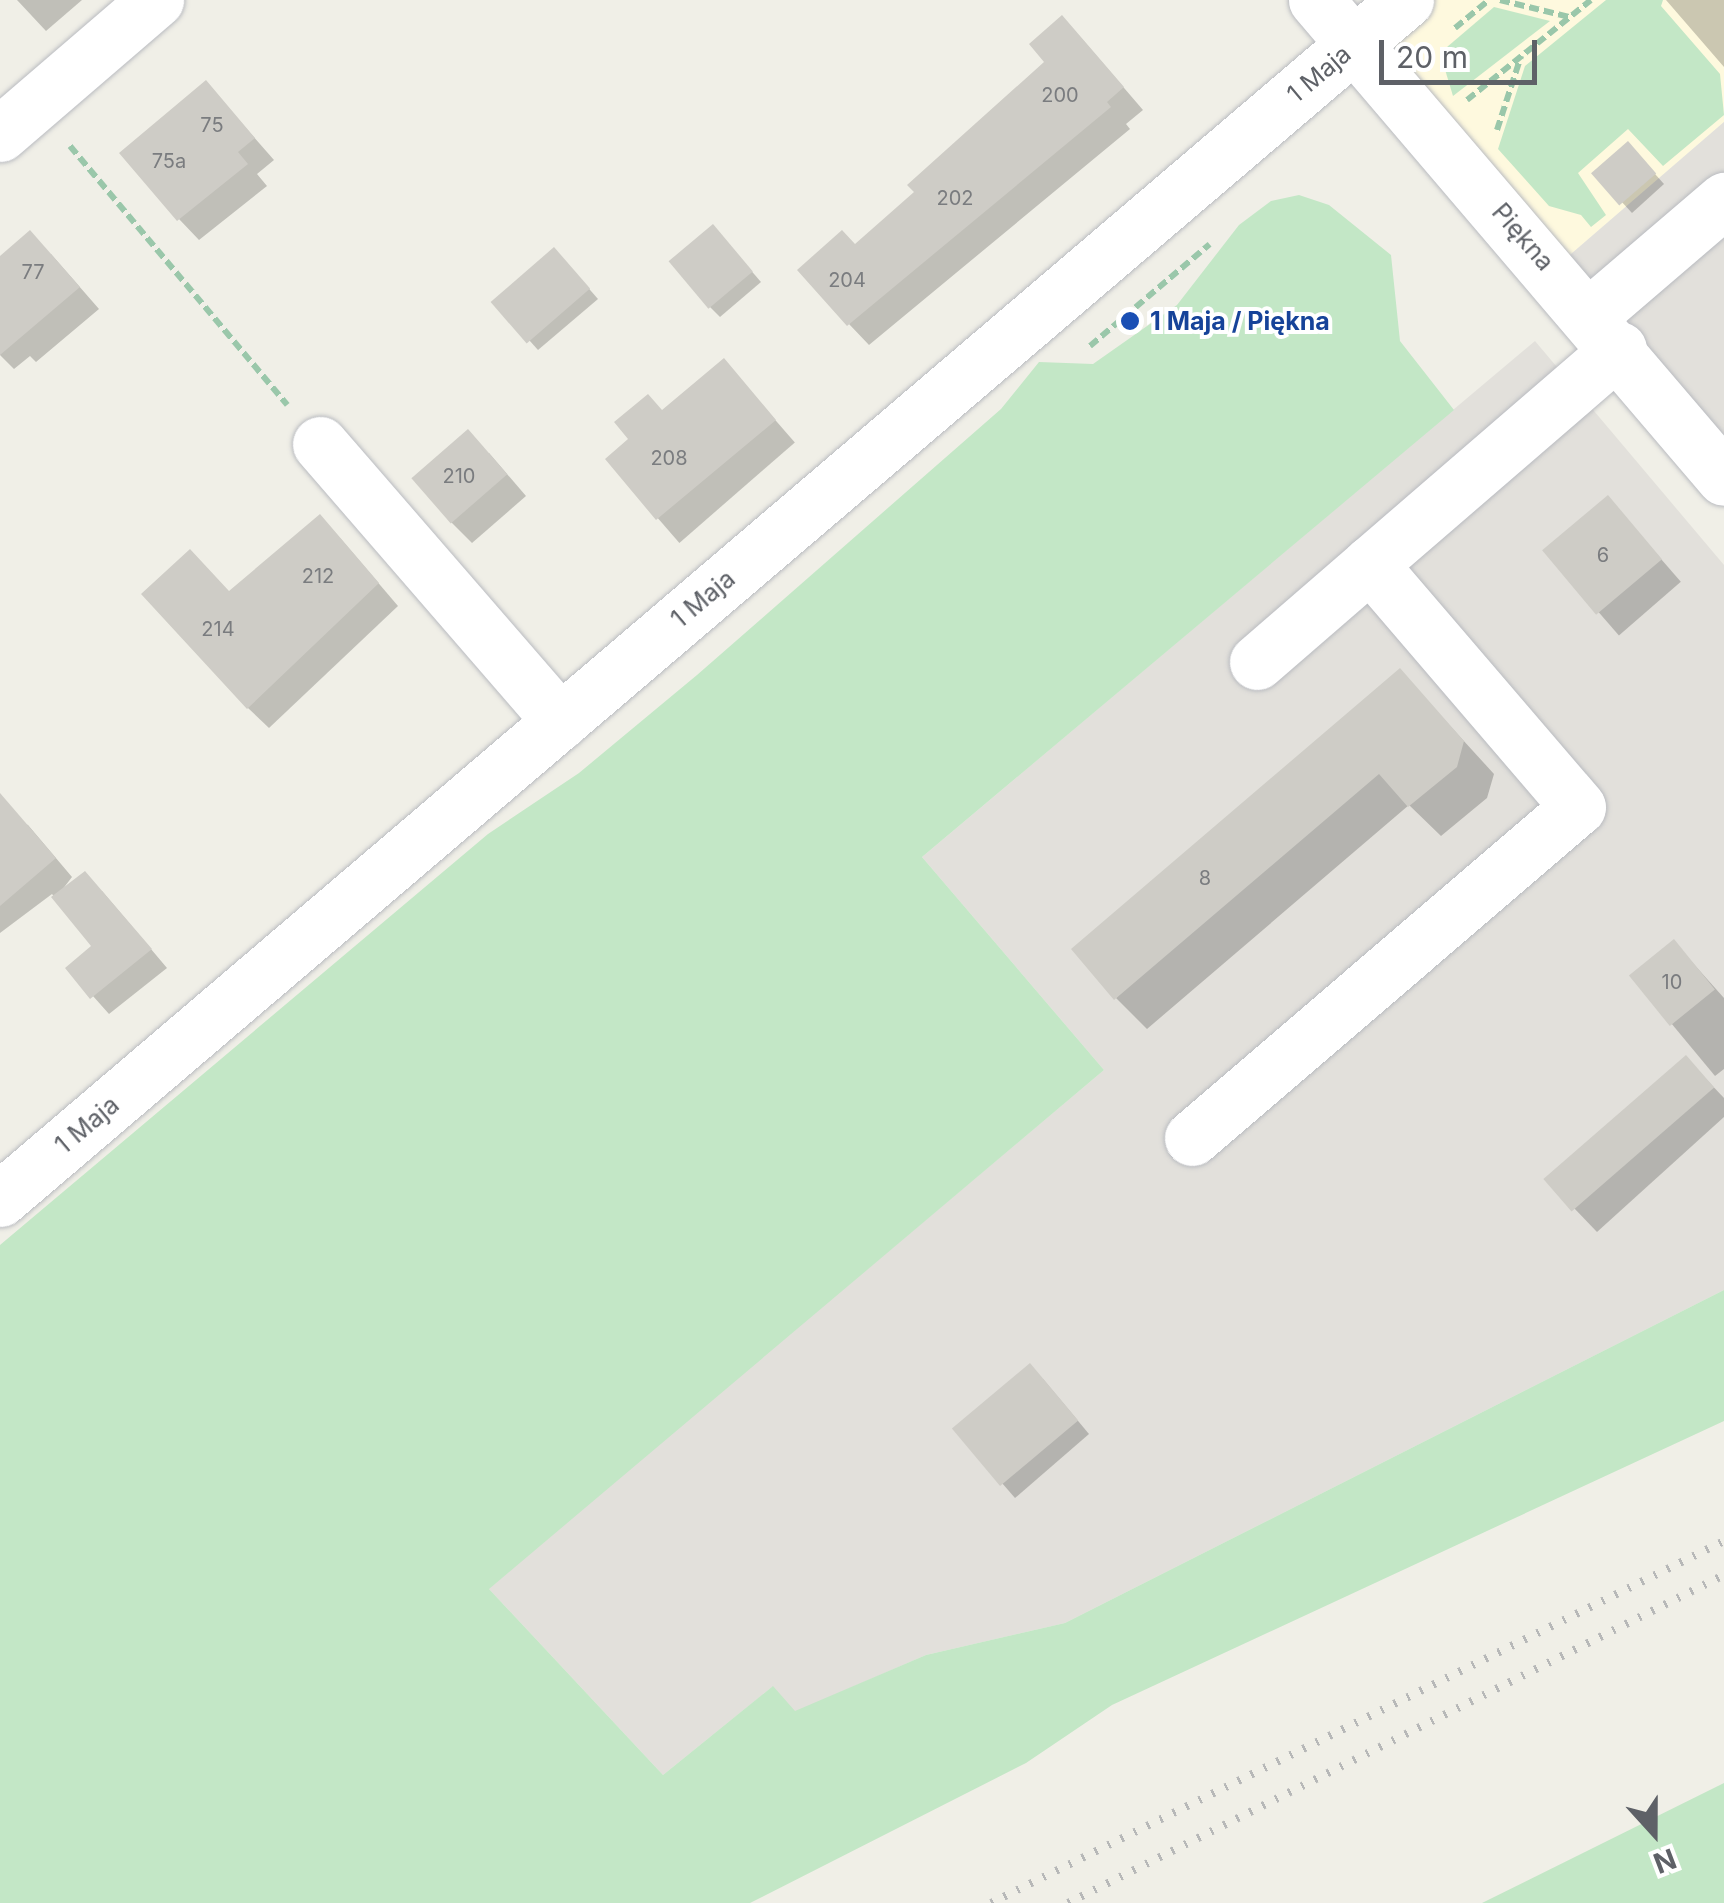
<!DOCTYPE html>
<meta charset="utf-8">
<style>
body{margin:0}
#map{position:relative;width:1724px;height:1903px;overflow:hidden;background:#f0efe7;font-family:Inter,sans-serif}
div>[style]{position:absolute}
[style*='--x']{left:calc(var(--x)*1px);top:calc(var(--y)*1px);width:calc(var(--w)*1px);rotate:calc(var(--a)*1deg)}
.commercial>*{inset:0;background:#fef9de}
.industrial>*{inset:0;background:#e2e0db}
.green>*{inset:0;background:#c3e7c6}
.shadow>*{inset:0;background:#0003;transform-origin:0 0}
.building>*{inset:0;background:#ceccc6;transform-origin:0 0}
.path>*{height:6px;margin-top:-3px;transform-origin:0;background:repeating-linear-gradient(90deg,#9ac7aa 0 10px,transparent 0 15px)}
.roads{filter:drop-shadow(0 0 2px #b9bbc0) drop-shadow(0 0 2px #b9bbc0)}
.minor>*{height:55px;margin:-27.5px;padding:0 27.5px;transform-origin:27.5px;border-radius:27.5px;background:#fff}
.rail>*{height:8px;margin-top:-4px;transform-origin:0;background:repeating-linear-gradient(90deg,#b7b8b8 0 2.5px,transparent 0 14.5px)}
.dots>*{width:28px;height:28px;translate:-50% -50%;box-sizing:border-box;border:5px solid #fff;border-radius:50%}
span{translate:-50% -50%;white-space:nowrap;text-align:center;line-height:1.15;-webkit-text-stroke:8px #fff;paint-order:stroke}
.number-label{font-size:20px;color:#7a7c7f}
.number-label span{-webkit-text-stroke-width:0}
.street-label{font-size:25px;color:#5e6167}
.transit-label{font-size:25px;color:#164399;font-weight:700}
.left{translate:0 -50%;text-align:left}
.north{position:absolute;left:1604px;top:1783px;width:100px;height:100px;-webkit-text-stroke:8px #fff;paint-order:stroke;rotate:159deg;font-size:28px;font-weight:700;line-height:40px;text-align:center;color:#5e6167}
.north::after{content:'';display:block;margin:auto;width:35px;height:45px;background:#5e6167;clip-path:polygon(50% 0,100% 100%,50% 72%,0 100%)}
.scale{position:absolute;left:1379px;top:40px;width:158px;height:45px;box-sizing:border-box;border:5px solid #5e6167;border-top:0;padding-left:12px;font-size:30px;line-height:35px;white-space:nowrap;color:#5e6167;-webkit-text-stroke:8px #fff;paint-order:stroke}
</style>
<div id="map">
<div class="commercial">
<div style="clip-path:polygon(1410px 0,1724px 0,1724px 122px,1556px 267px,1361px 41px)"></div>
</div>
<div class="industrial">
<div style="clip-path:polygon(1724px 122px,1724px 466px,1556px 267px)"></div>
<div style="clip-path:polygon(1535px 341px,1724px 565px,1724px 1290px,1065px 1623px,926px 1655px,795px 1712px,772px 1687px,663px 1775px,488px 1588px,1104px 1070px,922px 857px)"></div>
</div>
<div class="green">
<div style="clip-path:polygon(1606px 0,1663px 0,1661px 6px,1720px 74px,1724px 115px,1663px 166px,1628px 129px,1578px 173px,1606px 215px,1591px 227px,1581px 215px,1549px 206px,1498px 149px,1525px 66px)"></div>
<div style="clip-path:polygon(1494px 7px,1550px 21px,1453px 96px,1440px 53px)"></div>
<div style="clip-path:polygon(1299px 195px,1329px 205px,1391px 255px,1400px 341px,1454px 410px,922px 857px,1104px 1070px,489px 1589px,663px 1775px,773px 1686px,795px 1711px,926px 1655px,1065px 1623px,1724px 1290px,1724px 1421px,1112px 1705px,1026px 1763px,750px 1903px,0 1903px,0 1245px,488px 834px,579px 773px,697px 675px,1001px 409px,1039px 362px,1093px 364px,1177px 305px,1239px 225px,1271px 201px)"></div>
<div style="clip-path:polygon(1724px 1783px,1724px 1903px,1482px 1903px)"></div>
</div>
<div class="shadow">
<div style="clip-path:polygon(17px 0,82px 0,46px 31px)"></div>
<div style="clip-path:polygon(1666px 0,1724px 0,1724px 68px,1724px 67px)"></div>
<div style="clip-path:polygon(1082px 39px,1143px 110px,1126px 124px,1130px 129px,869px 345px,849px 324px)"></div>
<div style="clip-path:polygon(206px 83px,274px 160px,257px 174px,267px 186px,199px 240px,179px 219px)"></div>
<div style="clip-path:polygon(1638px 155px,1664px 184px,1632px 213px,1596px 174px)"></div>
<div style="clip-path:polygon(722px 237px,761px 282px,720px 317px,710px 307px)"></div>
<div style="clip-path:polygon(51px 254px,99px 309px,36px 362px,30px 356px,14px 369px,0 355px,0 259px)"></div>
<div style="clip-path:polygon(564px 260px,598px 299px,538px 350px,494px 301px)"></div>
<div style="left:724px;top:361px;width:108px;height:153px;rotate:49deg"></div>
<div style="clip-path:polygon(489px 453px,526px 496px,472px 543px,451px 522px)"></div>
<div style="left:1608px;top:498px;width:111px;height:82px;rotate:49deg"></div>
<div style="clip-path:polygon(340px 538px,398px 606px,269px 728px,248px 708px,230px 594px)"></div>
<div style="clip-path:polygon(1400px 671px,1494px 774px,1487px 798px,1441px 836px,1409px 805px,1147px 1029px,1116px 998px)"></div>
<div style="clip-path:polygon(0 815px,28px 825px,72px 877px,59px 894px,102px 891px,167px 968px,109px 1014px,68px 968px,95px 946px,52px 894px,0 933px)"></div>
<div style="clip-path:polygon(1674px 942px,1724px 998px,1724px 1069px,1715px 1076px,1632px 976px)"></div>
<div style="clip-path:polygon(1706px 1079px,1724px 1098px,1724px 1117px,1597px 1232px,1549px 1182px)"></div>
<div style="clip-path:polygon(1043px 1379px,1089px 1434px,1015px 1498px,955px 1429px)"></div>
</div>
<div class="building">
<div style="clip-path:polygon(1062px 15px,1124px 87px,1107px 102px,1111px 107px,847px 326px,797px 270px,842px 230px,855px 244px,914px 192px,907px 185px,1044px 62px,1029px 44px)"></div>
<div style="clip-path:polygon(206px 80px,255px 138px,238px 152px,248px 164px,177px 221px,119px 153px)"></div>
<div style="left:1628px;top:141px;width:43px;height:49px;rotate:49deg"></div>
<div style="left:713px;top:224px;width:62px;height:58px;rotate:50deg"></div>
<div style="clip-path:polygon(30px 230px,80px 287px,0 355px,0 256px)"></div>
<div style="left:554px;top:247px;width:55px;height:84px;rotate:49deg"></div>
<div style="clip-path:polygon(724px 358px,776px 420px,656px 520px,605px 459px,628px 439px,614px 422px,648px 394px,662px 410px)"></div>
<div style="left:468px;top:429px;width:60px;height:75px;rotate:49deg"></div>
<div style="left:1608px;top:495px;width:84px;height:86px;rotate:50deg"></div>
<div style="clip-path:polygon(320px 514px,379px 583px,247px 709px,141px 594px,190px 549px,229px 591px)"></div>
<div style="clip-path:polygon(1400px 668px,1464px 741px,1457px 767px,1408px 807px,1379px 774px,1114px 1000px,1071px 949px)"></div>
<div style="clip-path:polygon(0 793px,56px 858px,0 906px)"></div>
<div style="clip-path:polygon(85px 871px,152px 949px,90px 999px,65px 968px,91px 946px,51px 897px)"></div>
<div style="left:1674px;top:939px;width:65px;height:58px;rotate:51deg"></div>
<div style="left:1686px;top:1055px;width:43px;height:189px;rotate:49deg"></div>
<div style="left:1030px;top:1363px;width:75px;height:102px;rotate:50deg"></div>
</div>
<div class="path">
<div style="--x:1500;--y:0;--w:71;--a:13.8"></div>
<div style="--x:1455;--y:28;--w:44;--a:-39.5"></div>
<div style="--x:1467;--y:100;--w:159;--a:-38.9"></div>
<div style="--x:1497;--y:130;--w:78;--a:-72"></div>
<div style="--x:70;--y:146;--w:338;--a:50"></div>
<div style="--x:1090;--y:346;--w:157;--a:-40.4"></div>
</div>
<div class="roads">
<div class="minor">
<div style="--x:1316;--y:0;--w:628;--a:49.52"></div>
<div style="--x:0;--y:134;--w:206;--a:-40.7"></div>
<div style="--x:1590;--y:315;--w:177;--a:-40.6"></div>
<div style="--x:320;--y:444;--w:367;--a:49.1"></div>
<div style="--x:1257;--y:662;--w:150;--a:-40.9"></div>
<div style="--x:1192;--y:1138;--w:508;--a:-40.61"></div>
<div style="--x:1578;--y:807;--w:320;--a:-130.6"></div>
<div style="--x:1370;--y:564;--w:329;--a:-40.8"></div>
<div style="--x:0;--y:1199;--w:1848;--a:-40.46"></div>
</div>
</div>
<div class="rail">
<div style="--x:991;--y:1903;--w:818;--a:-26.28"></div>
<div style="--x:1068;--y:1903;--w:733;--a:-26.57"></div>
</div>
<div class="dots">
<div style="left:1130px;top:321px;background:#1a4fb4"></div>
</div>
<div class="number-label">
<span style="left:1060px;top:95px">200</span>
<span style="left:212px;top:125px">75</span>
<span style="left:169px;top:161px">75a</span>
<span style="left:955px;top:198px">202</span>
<span style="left:33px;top:272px">77</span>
<span style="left:847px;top:280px">204</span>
<span style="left:669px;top:458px">208</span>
<span style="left:459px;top:476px">210</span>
<span style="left:1603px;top:555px">6</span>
<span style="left:318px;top:576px">212</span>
<span style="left:218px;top:629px">214</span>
<span style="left:1205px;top:878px">8</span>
<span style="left:1672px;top:982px">10</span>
</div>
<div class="street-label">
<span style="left:1319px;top:74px;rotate:-40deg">1 Maja</span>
<span style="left:1523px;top:237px;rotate:49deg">Piękna</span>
<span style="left:703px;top:599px;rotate:-40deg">1 Maja</span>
<span style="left:87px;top:1125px;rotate:-40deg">1 Maja</span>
</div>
<div class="transit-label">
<span class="left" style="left:1150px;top:321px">1 Maja / Piękna</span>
</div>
<div class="north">N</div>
<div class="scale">20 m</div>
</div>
